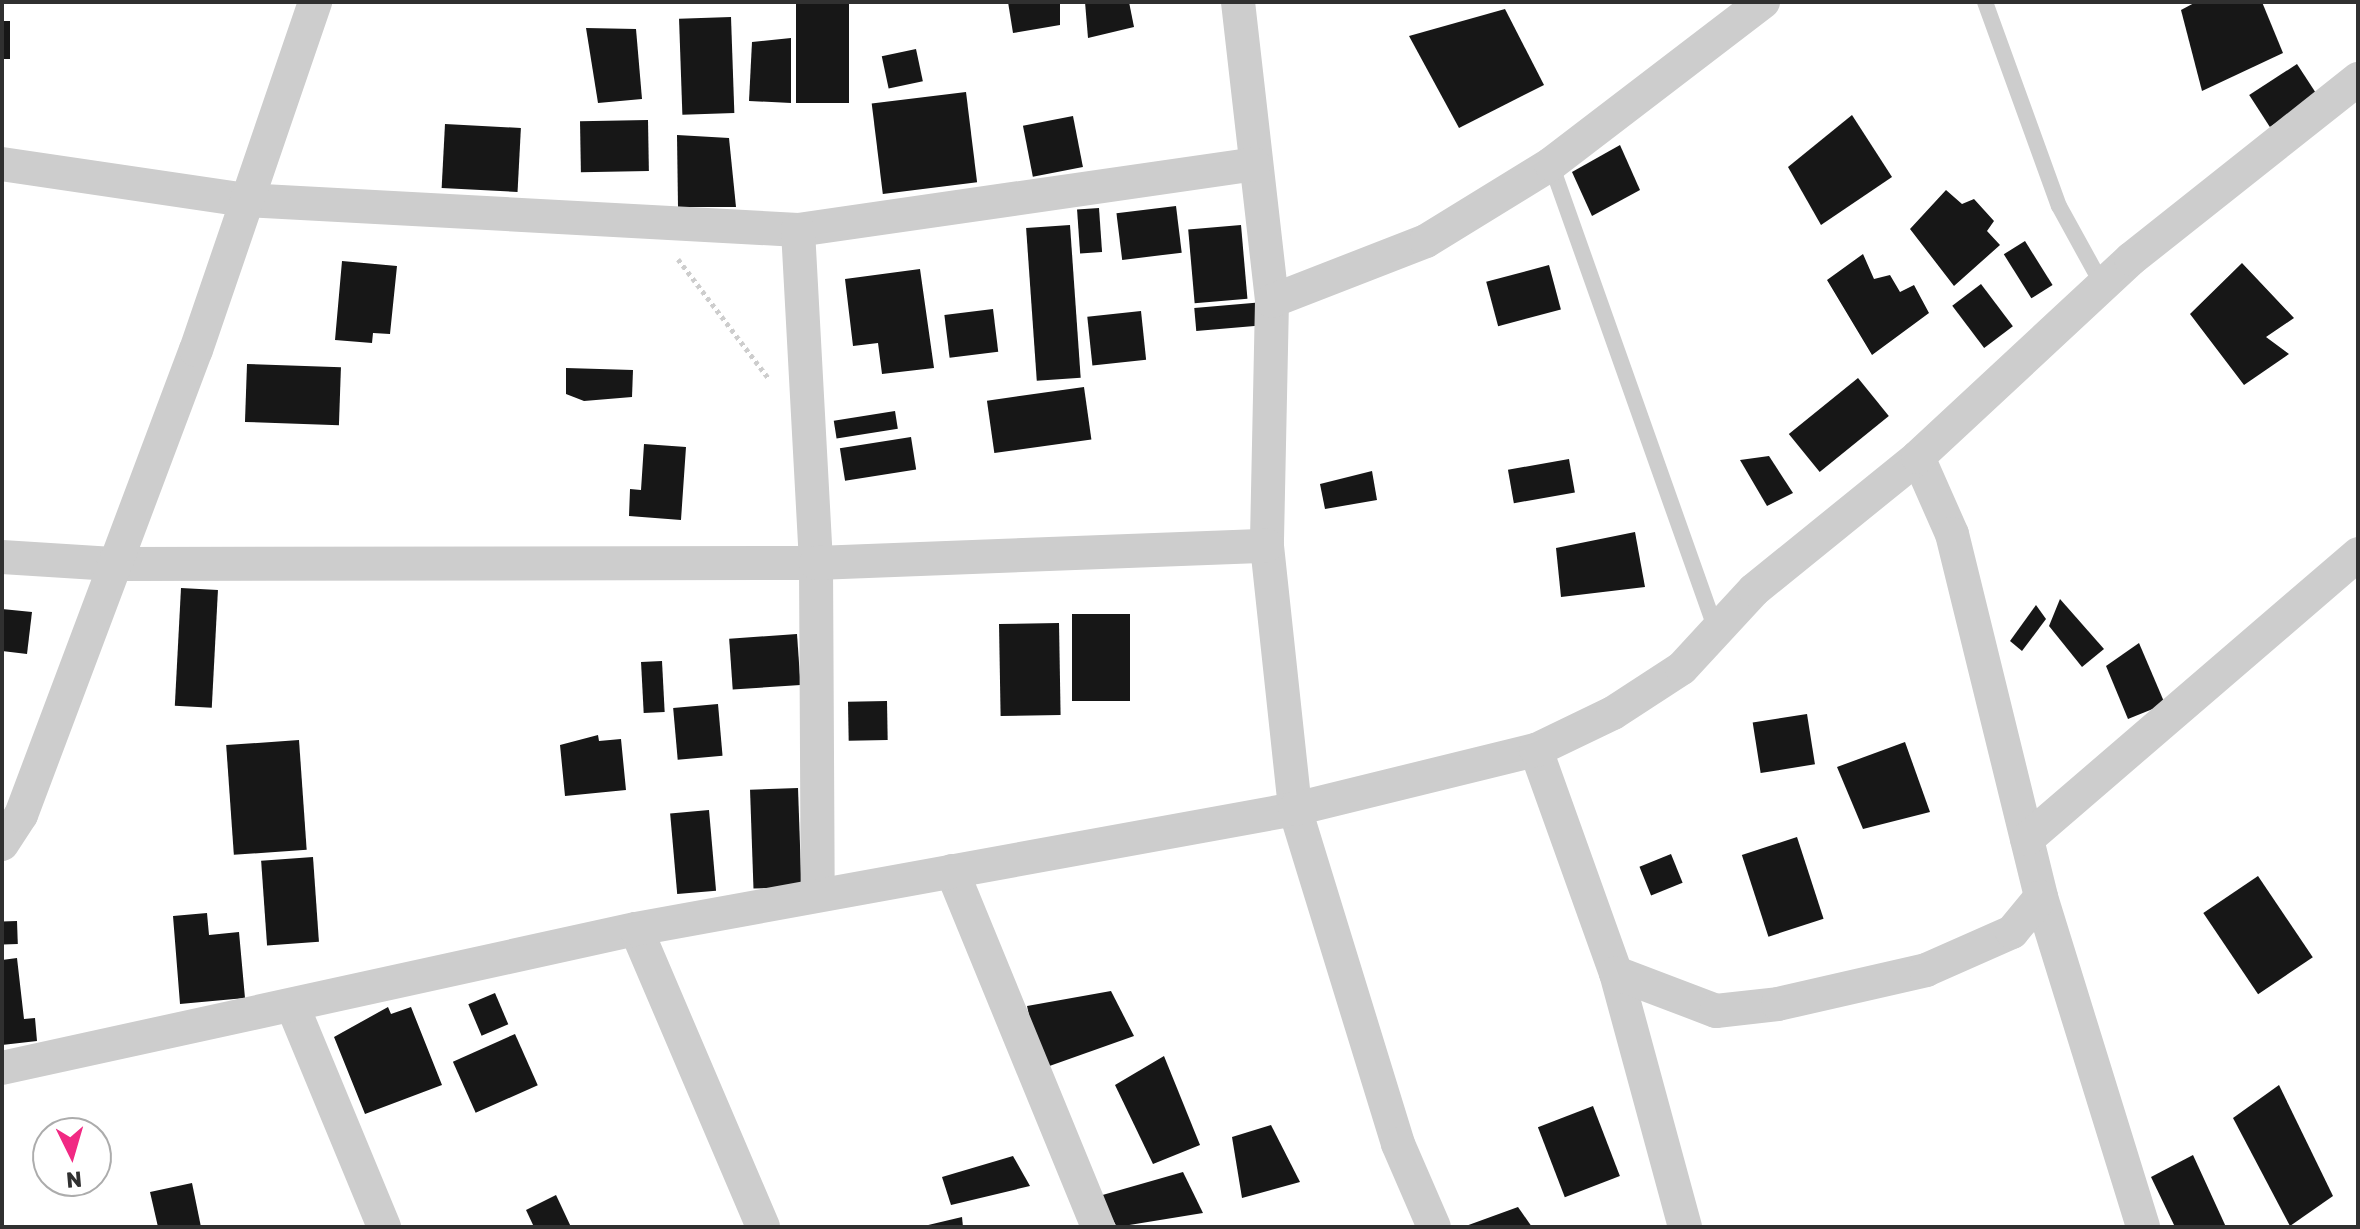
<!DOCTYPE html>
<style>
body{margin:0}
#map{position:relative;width:2360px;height:1229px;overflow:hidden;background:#fff;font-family:Rubik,sans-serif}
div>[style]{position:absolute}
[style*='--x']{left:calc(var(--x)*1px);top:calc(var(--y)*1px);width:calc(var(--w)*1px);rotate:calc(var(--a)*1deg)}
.building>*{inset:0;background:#171717;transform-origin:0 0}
.path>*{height:5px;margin-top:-2.5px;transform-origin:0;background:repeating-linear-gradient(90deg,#cdcdcd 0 4px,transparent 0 8px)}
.lane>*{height:16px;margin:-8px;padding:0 8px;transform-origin:8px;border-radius:8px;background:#cdcdcd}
.street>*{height:34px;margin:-17px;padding:0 17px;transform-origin:17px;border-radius:17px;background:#cdcdcd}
span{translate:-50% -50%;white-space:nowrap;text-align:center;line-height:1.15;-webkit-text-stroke:8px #fff;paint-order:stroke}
.frame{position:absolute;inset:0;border:4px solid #303030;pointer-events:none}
.north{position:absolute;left:32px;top:1117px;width:80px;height:80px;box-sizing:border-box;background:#fff;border:2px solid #acacac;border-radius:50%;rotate:175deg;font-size:22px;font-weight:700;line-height:32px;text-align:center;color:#303030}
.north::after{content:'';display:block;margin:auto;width:28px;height:36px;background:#f12983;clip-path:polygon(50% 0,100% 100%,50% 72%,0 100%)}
</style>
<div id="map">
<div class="building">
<div style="left:796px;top:2px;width:53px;height:101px"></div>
<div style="clip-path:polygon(1008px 2px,1060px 2px,1060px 25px,1013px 33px)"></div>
<div style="clip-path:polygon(1085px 2px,1129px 2px,1134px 27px,1088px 38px)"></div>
<div style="clip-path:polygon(2196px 2px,2262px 2px,2283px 53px,2202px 91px,2181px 10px)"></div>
<div style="clip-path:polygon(1505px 9px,1544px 85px,1459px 128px,1409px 36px)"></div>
<div style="left:731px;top:17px;width:96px;height:52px;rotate:88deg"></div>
<div style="left:2px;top:21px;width:8px;height:38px"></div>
<div style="clip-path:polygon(586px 28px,636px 29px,642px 99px,598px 103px)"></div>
<div style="clip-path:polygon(791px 38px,791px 103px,749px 101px,752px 42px)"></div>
<div style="left:916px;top:49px;width:33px;height:35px;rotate:78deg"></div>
<div style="left:2297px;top:64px;width:38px;height:57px;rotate:57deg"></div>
<div style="left:966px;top:92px;width:91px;height:95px;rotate:83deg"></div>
<div style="clip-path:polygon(1852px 115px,1892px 177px,1821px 225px,1788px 167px)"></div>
<div style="left:1073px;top:116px;width:52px;height:51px;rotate:79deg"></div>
<div style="left:648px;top:120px;width:51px;height:68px;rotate:89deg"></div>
<div style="left:445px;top:124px;width:76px;height:64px;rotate:3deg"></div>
<div style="clip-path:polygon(677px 135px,729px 138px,736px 207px,678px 207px)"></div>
<div style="clip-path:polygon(1620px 145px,1640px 190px,1592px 216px,1572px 172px)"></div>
<div style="clip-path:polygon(1946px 190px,1962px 204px,1974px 199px,1994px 221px,1987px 231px,2000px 245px,1954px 286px,1910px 229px)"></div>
<div style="left:1176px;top:206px;width:47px;height:60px;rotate:83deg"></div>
<div style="left:1099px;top:208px;width:44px;height:22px;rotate:86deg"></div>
<div style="left:1070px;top:225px;width:153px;height:44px;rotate:86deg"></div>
<div style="left:1241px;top:225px;width:74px;height:53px;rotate:85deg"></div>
<div style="left:2025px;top:241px;width:52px;height:25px;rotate:58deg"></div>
<div style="clip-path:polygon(1863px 254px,1874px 279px,1890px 275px,1900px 292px,1914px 285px,1929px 313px,1872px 355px,1827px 280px)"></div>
<div style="clip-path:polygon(342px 261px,397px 266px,390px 334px,373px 333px,372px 343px,335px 340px)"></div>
<div style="clip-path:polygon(2242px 263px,2294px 318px,2266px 337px,2289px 354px,2244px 385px,2190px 314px)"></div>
<div style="left:1549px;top:265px;width:46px;height:65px;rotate:75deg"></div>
<div style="clip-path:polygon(920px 269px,934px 368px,882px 374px,878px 343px,853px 346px,845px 279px)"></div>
<div style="left:1981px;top:284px;width:53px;height:36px;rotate:53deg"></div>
<div style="left:1264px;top:302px;width:23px;height:70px;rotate:85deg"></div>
<div style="left:993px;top:309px;width:43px;height:49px;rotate:83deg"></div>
<div style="left:1141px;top:311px;width:49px;height:54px;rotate:84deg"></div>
<div style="left:247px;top:364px;width:94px;height:58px;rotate:2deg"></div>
<div style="clip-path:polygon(566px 368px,633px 370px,632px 397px,584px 401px,566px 394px)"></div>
<div style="left:1858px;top:378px;width:49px;height:89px;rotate:51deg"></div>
<div style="left:1084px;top:387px;width:53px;height:98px;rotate:82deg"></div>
<div style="left:895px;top:411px;width:18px;height:62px;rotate:81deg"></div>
<div style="left:911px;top:437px;width:33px;height:72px;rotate:81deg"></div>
<div style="clip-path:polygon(644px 444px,686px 447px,681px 520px,629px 516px,630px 489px,641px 490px)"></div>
<div style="clip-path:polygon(1769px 456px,1793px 493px,1767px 506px,1740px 460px)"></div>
<div style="left:1569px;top:459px;width:34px;height:62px;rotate:80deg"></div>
<div style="clip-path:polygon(1372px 471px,1377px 500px,1325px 509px,1320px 484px)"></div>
<div style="clip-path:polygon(1635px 532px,1645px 587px,1561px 597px,1556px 548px)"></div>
<div style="left:181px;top:588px;width:37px;height:118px;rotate:3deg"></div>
<div style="clip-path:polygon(2060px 599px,2104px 649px,2082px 667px,2049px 626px)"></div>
<div style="clip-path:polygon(2036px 605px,2046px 619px,2022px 651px,2010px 641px)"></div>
<div style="clip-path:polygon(2px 609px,32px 612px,27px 654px,2px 651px)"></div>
<div style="left:1072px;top:614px;width:58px;height:87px"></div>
<div style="left:1059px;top:623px;width:92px;height:60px;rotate:89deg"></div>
<div style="left:797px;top:634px;width:51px;height:68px;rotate:86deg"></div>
<div style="clip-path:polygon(2139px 643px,2165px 704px,2128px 719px,2106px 666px)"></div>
<div style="left:662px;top:661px;width:51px;height:21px;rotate:87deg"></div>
<div style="left:887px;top:701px;width:39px;height:39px;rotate:89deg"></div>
<div style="left:718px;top:704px;width:52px;height:45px;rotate:85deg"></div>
<div style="left:1807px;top:714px;width:51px;height:55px;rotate:81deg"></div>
<div style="clip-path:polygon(598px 735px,599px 741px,621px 739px,626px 790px,565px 796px,560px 745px)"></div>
<div style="left:299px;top:740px;width:110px;height:73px;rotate:86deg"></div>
<div style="clip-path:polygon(1905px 742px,1930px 812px,1863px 829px,1837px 767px)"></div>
<div style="left:798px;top:788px;width:99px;height:48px;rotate:88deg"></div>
<div style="left:709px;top:810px;width:81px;height:39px;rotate:85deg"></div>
<div style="left:1797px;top:837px;width:86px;height:58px;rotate:72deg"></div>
<div style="left:1671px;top:854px;width:31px;height:34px;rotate:68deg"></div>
<div style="left:313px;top:857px;width:85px;height:52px;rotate:86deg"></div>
<div style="left:2258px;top:876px;width:98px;height:66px;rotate:56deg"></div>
<div style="clip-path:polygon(207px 913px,209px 935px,239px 932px,245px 998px,180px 1004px,173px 916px)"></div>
<div style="left:17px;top:921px;width:23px;height:15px;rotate:88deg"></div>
<div style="clip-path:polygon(17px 958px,24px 1019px,35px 1018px,37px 1041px,2px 1045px,2px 960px)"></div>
<div style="clip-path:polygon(1111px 991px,1134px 1036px,1041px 1069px,1027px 1006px)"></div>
<div style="left:495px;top:993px;width:34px;height:29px;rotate:67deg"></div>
<div style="clip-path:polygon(388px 1007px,391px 1014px,411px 1007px,442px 1085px,365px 1114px,334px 1037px)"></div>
<div style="left:515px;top:1034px;width:56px;height:68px;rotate:66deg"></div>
<div style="clip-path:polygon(1164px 1056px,1200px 1145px,1153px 1164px,1115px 1085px)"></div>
<div style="clip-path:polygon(2279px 1085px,2333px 1196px,2290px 1226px,2233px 1118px)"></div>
<div style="left:1593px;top:1106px;width:75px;height:59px;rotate:69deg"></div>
<div style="clip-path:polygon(1271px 1125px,1300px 1182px,1242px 1198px,1232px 1137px)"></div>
<div style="clip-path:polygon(2193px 1155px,2226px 1227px,2175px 1227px,2151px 1177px)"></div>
<div style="clip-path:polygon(1013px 1156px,1030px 1186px,951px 1205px,942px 1177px)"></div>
<div style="clip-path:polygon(1183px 1172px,1203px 1213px,1117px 1227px,1099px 1196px)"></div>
<div style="clip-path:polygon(192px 1183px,201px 1227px,158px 1227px,150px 1192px)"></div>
<div style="clip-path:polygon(556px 1195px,571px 1227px,534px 1227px,526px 1210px)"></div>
<div style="clip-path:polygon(1518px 1207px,1532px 1227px,1463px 1227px)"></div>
<div style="clip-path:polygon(962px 1217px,963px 1227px,924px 1227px,924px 1226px)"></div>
</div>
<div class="path">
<div style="--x:678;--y:259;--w:151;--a:52.8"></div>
</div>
<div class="lane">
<div style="--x:1985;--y:2;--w:217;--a:70.1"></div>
<div style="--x:2059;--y:206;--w:91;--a:61.2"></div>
<div style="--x:1551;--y:164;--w:495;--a:70.5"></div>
</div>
<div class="street">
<div style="--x:1238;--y:2;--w:301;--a:83.5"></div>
<div style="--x:1272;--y:301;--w:245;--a:91.2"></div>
<div style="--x:1267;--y:546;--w:264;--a:83.9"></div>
<div style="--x:1295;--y:809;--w:350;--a:72.9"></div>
<div style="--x:1398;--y:1144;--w:90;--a:66.6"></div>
<div style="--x:2;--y:164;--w:247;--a:8.4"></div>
<div style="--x:246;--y:200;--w:553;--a:3.11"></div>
<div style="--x:798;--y:230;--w:461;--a:-8.2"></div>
<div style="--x:798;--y:230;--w:333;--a:86.9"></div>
<div style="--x:816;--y:563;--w:332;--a:89.7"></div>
<div style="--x:1272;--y:301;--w:165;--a:-21.3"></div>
<div style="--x:1426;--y:241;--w:147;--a:-31.6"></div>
<div style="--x:1551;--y:164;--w:267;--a:-37.4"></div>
<div style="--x:1918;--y:457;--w:84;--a:66.2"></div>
<div style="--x:1952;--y:534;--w:374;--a:76.2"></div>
<div style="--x:2041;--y:897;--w:345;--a:72.8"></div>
<div style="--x:2;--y:557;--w:111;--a:3.6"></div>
<div style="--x:113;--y:564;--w:703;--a:-0.08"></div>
<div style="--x:816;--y:563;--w:451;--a:-2.2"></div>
<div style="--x:1536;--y:750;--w:237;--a:70.3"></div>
<div style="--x:1616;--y:973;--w:263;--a:74.8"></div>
<div style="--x:2027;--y:839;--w:437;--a:-40.7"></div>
<div style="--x:2;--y:844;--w:35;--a:-57"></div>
<div style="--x:21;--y:815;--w:497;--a:-69.4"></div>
<div style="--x:196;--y:350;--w:368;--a:-71.1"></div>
<div style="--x:952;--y:871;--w:385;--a:67.7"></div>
<div style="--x:636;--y:929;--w:324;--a:66.9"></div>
<div style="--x:1616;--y:973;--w:107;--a:20.8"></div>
<div style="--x:1716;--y:1011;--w:62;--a:-6.4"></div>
<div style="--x:1778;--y:1004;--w:152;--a:-12.9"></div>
<div style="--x:1926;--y:970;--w:94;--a:-23.8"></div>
<div style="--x:2012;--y:932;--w:45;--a:-50.4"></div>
<div style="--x:293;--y:1007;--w:238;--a:67.5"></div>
<div style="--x:2;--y:1068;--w:649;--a:-12.37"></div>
<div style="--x:636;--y:929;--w:670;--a:-10.32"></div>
<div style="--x:1295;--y:809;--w:248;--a:-13.8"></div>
<div style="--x:1536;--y:750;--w:85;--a:-25.7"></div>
<div style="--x:1613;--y:713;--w:82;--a:-33.1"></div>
<div style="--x:1682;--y:668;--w:106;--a:-47.3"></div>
<div style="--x:1754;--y:590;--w:211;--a:-39"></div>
<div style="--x:1918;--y:457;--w:291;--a:-42.9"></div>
<div style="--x:2131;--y:259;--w:290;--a:-38.4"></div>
</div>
<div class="frame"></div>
<div class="north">N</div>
</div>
